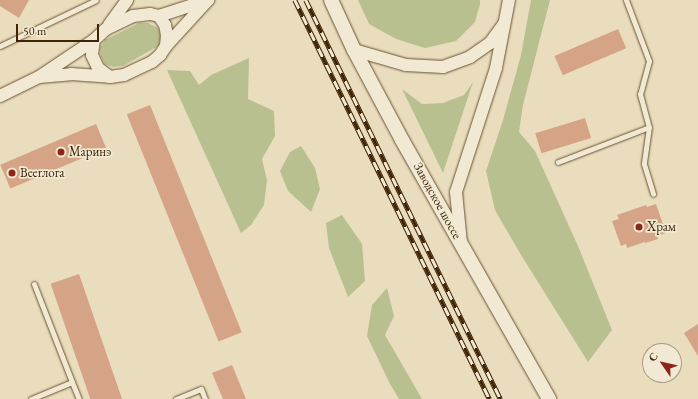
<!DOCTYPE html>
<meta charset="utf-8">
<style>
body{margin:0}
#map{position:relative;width:698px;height:399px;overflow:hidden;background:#eaddbd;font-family:"EB Garamond",serif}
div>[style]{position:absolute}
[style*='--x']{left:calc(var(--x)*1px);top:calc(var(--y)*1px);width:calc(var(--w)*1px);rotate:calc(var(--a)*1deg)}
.green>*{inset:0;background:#b9c08f}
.building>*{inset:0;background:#d5a386;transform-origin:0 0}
.roads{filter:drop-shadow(0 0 1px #695232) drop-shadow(0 0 1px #695232)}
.service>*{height:5px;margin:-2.5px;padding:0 2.5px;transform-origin:2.5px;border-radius:2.5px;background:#f1e9d4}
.tertiary>*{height:12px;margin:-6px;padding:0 6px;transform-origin:6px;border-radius:6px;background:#f1e9d4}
.secondary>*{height:14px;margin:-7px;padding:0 7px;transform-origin:7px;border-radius:7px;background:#f1e9d4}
.rail>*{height:4.5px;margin-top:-2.25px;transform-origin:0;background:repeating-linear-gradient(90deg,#f1e9d4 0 9px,#3e2404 0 18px);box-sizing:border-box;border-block:1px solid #3e2404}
.dots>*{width:11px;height:11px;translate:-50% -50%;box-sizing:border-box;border:2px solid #f1e9d4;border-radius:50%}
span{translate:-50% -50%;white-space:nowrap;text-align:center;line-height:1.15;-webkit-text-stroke:3.5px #f1e9d4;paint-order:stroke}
.poi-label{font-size:13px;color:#3e2404}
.left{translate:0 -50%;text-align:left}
.street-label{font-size:13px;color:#3e2404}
.north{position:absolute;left:642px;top:343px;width:40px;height:40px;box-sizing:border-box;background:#f1e9d4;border:1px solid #a99a81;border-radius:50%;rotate:304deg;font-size:11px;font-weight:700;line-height:16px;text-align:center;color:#3e2404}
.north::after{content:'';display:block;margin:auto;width:14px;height:18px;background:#8f2418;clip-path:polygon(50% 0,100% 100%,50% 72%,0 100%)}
.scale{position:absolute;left:16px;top:24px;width:83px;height:18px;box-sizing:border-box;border:2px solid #3e2404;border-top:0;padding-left:5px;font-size:12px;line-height:14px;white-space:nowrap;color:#3e2404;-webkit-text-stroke:3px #f1e9d4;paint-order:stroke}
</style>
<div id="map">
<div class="green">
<div style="clip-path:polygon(358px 0,480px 0,480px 4px,475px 22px,456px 41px,425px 48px,396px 39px,369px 24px)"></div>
<div style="clip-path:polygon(531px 0,550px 0,523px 105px,519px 132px,535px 151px,578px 246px,612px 330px,588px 362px,521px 255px,495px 210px,486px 171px,503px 120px,521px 55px)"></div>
<div style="clip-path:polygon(139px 23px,148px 23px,158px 28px,161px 37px,158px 46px,123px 66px,113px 67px,105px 64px,101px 57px,100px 48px,105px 40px)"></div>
<div style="clip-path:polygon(249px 58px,248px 99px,274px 111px,275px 136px,262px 159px,267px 180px,264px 205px,251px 225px,241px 233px,167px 70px,190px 71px,199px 85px,211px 75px)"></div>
<div style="clip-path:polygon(473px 82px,443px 173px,402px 89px,422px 104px,443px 103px,464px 95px)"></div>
<div style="clip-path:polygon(301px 146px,315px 168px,320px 189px,311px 212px,288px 191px,280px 171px,290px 152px)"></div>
<div style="clip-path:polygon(342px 215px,362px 244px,365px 281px,348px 297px,329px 248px,326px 223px)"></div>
<div style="clip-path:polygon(387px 288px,394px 316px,385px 335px,422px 399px,399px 399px,390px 384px,367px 336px,372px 305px)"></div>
</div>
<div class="building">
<div style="clip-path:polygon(0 0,29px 0,19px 18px,0 6px)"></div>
<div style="left:618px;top:29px;width:21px;height:69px;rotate:67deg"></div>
<div style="left:150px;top:105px;width:245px;height:25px;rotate:68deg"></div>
<div style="left:585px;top:118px;width:21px;height:52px;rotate:73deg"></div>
<div style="left:96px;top:124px;width:26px;height:104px;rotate:67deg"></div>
<div style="clip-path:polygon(656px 204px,666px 233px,657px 236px,658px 239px,645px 243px,645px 242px,627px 248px,626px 244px,621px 246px,612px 221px,619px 219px,617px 215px,646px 205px,647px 207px)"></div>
<div style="left:79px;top:274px;width:133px;height:30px;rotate:71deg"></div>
<div style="clip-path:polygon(698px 324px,698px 356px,684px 333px)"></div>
<div style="clip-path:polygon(232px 365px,246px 399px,223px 399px,212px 373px)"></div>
</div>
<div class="roads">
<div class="service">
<div style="--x:626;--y:0;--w:65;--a:69.3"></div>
<div style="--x:649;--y:61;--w:34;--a:105"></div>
<div style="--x:640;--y:94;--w:34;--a:75"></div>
<div style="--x:649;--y:127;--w:37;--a:98"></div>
<div style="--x:644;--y:164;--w:31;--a:73"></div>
<div style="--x:0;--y:46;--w:106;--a:-25.6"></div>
<div style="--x:558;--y:162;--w:97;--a:-21"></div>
<div style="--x:72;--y:382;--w:18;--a:68"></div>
<div style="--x:31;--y:399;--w:44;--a:-22.5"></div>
<div style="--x:72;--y:382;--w:105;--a:-111.2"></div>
<div style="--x:176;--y:399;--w:27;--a:-22"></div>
<div style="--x:201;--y:389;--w:11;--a:68"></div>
</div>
<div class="tertiary">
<div style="--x:159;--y:16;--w:52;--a:-18.1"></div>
<div style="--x:109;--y:25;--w:31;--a:-54"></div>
<div style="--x:166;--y:46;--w:62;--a:-47.6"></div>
<div style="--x:354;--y:50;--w:54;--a:16.1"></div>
<div style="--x:406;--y:65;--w:37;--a:3"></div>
<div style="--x:443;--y:67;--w:29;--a:-20"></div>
<div style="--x:470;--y:57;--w:24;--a:-35"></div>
<div style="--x:490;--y:43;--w:22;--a:-54"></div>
<div style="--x:39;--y:77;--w:32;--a:-5"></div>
<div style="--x:71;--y:74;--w:39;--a:4"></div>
<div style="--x:110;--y:77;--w:14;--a:-8"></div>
<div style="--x:124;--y:75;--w:31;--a:-25"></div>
<div style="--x:152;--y:62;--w:11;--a:-41"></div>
<div style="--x:160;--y:55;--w:11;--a:-56"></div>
<div style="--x:166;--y:46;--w:11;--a:-85"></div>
<div style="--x:167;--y:35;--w:10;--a:-101"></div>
<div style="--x:165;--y:25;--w:11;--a:-124"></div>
<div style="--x:159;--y:16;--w:9;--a:-167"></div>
<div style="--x:150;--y:14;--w:17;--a:173"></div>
<div style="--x:133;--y:16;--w:30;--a:154"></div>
<div style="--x:106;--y:29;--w:16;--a:137"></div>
<div style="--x:94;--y:40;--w:15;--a:98"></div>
<div style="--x:92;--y:55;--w:14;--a:65"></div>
<div style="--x:98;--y:68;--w:15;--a:37"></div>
<div style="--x:0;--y:96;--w:43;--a:-26"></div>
<div style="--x:39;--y:77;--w:66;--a:-33.9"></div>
<div style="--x:461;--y:243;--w:51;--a:-95.6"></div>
<div style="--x:456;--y:192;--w:130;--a:-72.1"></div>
<div style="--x:496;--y:68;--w:69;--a:-79.2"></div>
</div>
<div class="secondary">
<div style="--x:331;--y:0;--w:55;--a:65.3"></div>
<div style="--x:354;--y:50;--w:102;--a:61.9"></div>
<div style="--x:402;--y:140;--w:298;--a:60.4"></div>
</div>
</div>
<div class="rail">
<div style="--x:295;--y:0;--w:444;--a:64"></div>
<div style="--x:306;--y:0;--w:444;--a:64"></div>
</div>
<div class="dots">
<div style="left:61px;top:152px;background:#8f2418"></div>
<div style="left:12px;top:173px;background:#8f2418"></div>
<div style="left:639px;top:227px;background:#8f2418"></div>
</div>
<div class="poi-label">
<span class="left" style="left:69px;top:152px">Маринэ</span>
<span class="left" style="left:20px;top:173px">Beerлога</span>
<span class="left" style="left:647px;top:227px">Храм</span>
</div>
<div class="street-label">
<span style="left:437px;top:201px;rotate:61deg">Заводское шоссе</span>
</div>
<div class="north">С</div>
<div class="scale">50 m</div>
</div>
